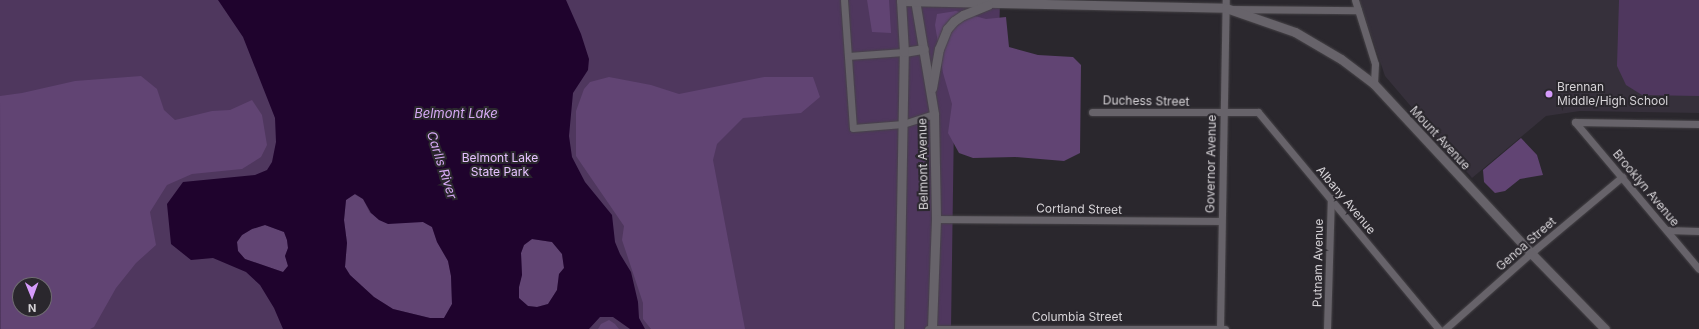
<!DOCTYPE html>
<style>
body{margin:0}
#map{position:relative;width:1699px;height:329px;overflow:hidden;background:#2a272d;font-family:Inter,sans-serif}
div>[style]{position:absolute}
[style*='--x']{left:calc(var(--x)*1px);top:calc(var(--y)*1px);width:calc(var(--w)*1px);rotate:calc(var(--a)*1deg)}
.built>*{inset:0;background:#36303b}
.green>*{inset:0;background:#4f375e}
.forest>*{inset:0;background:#614473}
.water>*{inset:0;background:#1f032d}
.roads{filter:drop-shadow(0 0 1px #464347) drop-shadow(0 0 1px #464347)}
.minor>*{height:7px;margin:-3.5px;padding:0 3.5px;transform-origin:3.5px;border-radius:3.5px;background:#67636a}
.tertiary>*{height:9px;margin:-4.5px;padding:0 4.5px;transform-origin:4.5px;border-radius:4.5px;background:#67636a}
.dots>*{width:11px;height:11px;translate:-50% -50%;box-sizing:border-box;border:2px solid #2a272d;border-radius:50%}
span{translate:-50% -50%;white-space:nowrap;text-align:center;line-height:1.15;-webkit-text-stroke:4px #2a272d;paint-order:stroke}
.poi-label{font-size:12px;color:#d6d3d7}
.left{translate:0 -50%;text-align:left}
.street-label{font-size:12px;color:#d6d3d7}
.park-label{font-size:12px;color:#e6c2ff}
.water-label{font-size:13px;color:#d6a9f4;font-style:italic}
.north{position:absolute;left:12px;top:277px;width:40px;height:40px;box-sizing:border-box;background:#2a272d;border:1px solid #6f6c71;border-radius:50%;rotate:179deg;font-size:11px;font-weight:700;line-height:16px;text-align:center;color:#d6d3d7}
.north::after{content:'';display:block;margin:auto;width:14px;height:18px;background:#d59bfb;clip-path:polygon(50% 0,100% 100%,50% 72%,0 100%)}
</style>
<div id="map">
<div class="built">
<div style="clip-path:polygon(1359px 0,1699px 0,1699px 113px,1580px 111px,1546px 116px,1472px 178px,1385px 76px)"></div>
</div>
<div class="green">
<div style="clip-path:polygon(evenodd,0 0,1000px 0,997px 121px,954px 121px,951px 329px,0 329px,0 0,20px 285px,44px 285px,44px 309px,20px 309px,20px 285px)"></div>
<div style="clip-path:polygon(1619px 0,1699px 0,1699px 96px,1642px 95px,1626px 85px,1617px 66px)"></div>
</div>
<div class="forest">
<div style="clip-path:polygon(867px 0,889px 0,891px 33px,872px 32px)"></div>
<div style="clip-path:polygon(956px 11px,986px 19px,1006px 17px,1009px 47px,1038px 55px,1073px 57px,1081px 65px,1080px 153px,1064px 161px,1015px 157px,973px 158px,959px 153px,948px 133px,952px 104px,943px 73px,935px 25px,937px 14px)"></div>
<div style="clip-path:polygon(evenodd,141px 76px,157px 89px,164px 110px,175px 120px,212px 111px,230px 110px,252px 100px,262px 115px,267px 145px,261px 157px,242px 169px,192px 174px,167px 185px,150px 212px,156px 245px,136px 263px,116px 288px,94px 327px,90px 329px,1px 329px,0 96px,22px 93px,75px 81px,141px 76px,20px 285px,44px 285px,44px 309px,20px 309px,20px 285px)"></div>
<div style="clip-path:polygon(609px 77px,651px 85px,679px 94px,764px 77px,813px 77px,820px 97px,801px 113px,743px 118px,717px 144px,713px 160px,745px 329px,651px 329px,643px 319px,643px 303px,622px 240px,624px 226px,576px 156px,576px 111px,584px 89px,590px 82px)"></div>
<div style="clip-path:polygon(1521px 138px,1537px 155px,1543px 175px,1520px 179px,1505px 191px,1495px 193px,1484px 182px,1483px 170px)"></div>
<div style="clip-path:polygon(354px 194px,363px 199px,370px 213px,411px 222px,423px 222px,432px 227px,437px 242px,448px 261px,451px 276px,452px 304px,444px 318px,430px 318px,393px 309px,374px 297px,350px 275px,345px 267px,347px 243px,344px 220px,346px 200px)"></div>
<div style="clip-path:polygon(265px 225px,284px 232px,287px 240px,288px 248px,285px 256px,288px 266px,283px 272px,245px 259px,238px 251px,237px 242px,242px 235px,252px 229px)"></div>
<div style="clip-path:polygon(532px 239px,552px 242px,562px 254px,564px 268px,559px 274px,557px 290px,548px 304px,537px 307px,528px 306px,519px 299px,519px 287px,522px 275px,521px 253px,524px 245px)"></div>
<div style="clip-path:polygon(609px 320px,615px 324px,619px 329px,598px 329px,601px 324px)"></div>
</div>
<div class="water">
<div style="clip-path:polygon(evenodd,218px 0,566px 0,581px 34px,589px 59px,588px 70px,573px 93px,569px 136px,572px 157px,585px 182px,612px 215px,615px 242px,620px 254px,631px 272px,638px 302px,639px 318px,645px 329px,630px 329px,613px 317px,600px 317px,589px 329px,283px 329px,274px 308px,260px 285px,246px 272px,213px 258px,191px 260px,171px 244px,167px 204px,183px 182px,255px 175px,267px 170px,272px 162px,276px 142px,275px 118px,243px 37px,218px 0,355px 194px,363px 199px,371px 213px,379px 220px,388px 224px,423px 222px,432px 227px,437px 242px,448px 261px,451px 276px,452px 304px,444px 318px,430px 318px,393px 309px,374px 297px,350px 275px,345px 267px,347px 243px,344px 220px,346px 200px,355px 194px,218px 0,265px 225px,284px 232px,287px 240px,288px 248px,285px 256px,288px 266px,283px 272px,245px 259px,238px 251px,237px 242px,242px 235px,252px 229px,265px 225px,218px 0,532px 239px,552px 242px,562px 254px,564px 268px,559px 274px,557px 290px,548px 304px,537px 307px,528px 306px,519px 298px,519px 287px,522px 275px,521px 253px,524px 245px,532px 239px)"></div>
</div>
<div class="roads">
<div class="minor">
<div style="--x:844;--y:0;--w:128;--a:86"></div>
<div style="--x:853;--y:128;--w:50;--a:-4.6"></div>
<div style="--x:903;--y:124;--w:33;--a:-18"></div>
<div style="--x:1355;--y:0;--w:67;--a:72.6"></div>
<div style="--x:1375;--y:64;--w:20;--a:93"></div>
<div style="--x:1232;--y:9;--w:126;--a:0.5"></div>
<div style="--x:848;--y:56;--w:56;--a:-4.1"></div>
<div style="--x:1092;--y:112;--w:166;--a:0"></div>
<div style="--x:1258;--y:112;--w:283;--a:50.2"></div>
<div style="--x:1575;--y:122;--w:192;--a:49.9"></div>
<div style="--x:1575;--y:122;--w:124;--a:0.9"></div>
<div style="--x:936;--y:219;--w:285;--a:0.4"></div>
<div style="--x:1667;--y:230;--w:32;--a:2"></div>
<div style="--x:928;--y:329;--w:297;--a:0"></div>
<div style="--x:1220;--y:329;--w:329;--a:-89"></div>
<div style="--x:1327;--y:329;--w:131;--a:-88.3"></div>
<div style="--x:1445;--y:329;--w:115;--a:-41.5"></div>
<div style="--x:1531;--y:253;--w:119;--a:-39.9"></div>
</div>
<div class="tertiary">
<div style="--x:915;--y:0;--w:116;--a:80.5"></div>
<div style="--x:934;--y:114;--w:105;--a:88.9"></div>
<div style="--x:936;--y:219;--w:110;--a:92.1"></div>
<div style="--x:901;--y:1;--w:325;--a:1.2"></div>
<div style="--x:1226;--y:8;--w:73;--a:19.2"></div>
<div style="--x:1295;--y:32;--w:53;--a:30.4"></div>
<div style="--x:1341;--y:59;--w:41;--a:37.1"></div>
<div style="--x:1374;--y:84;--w:231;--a:47.1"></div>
<div style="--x:1531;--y:253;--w:106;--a:45.8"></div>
<div style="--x:904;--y:52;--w:20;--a:-9"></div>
<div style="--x:932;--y:88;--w:40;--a:-80"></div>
<div style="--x:939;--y:49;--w:22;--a:-68"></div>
<div style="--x:947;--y:29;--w:11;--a:-49"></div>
<div style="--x:954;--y:21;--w:11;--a:-34"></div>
<div style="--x:963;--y:15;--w:27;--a:-22"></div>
<div style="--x:899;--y:329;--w:277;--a:-89"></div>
<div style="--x:904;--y:52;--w:52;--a:-93.3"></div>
</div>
</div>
<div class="dots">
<div style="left:1549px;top:94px;background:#d59bfb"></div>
</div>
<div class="poi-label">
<span class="left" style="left:1557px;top:94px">Brennan<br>Middle/High School</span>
</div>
<div class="street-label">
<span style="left:1146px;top:101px;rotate:1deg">Duchess Street</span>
<span style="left:1440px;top:138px;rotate:47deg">Mount Avenue</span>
<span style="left:923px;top:164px;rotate:-91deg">Belmont Avenue</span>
<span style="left:1211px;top:164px;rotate:-89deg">Governor Avenue</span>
<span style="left:1646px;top:188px;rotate:50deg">Brooklyn Avenue</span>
<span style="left:1346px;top:200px;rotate:50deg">Albany Avenue</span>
<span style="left:1079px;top:209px;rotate:1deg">Cortland Street</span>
<span style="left:1526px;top:244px;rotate:-41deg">Genoa Street</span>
<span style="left:1318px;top:263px;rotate:-89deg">Putnam Avenue</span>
<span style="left:1077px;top:317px">Columbia Street</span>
</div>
<div class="park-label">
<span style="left:500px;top:165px">Belmont Lake<br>State Park</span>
</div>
<div class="water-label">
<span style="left:456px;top:113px">Belmont Lake</span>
<span style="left:442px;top:165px;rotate:72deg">Carlls River</span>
</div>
<div class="north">N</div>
</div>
